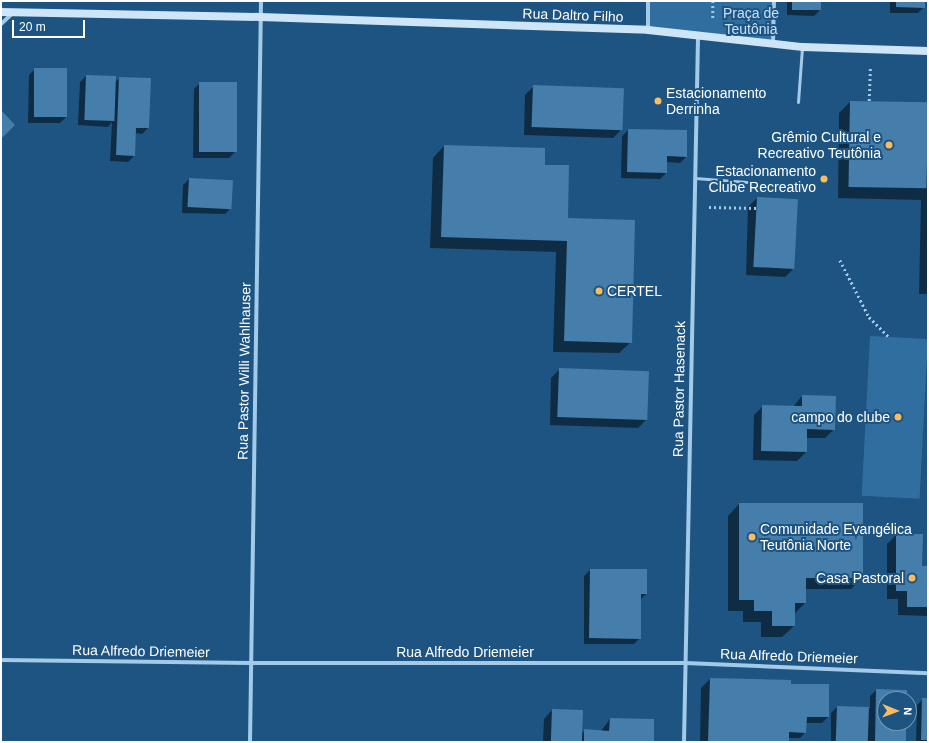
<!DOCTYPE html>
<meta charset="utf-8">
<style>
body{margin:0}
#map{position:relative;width:929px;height:743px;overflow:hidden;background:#1d5481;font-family:Arial,sans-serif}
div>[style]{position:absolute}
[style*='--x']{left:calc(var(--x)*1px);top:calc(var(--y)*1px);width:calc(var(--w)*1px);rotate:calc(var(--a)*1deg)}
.green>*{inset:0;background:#316ea0;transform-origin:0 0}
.shadow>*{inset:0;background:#0007}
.building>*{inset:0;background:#467eab;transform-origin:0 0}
.path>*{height:2.5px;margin-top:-1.25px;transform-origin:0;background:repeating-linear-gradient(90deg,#a3cae9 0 2px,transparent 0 5px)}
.service>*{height:3px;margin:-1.5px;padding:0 1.5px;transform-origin:1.5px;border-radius:1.5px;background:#a3cae9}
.minor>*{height:4px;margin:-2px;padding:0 2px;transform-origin:2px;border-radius:2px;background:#a3cae9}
.secondary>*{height:8px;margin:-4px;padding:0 4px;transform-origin:4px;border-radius:4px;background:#cee4f7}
.dots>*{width:11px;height:11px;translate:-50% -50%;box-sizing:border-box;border:2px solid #1d5481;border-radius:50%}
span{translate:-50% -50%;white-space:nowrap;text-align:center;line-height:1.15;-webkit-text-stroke:4px #1d5481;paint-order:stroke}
.park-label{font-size:14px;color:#c7e2f7}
.street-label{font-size:14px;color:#fff}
.poi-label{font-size:14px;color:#fff}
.left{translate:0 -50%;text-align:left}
.right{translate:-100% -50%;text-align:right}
.frame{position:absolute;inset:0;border:2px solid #fff;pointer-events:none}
.north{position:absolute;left:877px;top:691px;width:40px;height:40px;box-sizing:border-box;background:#1d5481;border:1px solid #7798b3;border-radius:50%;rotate:91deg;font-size:11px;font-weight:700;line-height:16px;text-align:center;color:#fff}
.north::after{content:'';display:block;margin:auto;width:14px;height:18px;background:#f9bc61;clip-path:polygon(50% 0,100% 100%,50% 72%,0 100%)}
.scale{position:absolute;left:12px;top:20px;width:73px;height:18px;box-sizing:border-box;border:2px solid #fff;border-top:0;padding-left:5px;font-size:12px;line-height:14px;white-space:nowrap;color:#fff;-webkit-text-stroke:3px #1d5481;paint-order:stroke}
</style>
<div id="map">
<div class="green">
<div style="clip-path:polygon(648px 1px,774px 1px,773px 44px,648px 30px)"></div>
<div style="left:870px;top:336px;width:58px;height:160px;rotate:3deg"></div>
</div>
<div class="shadow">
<div style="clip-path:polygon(787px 1px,820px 1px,820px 10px,814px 16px,787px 15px)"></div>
<div style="clip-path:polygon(890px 1px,924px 1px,924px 7px,918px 13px,890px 13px)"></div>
<div style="clip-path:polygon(35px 69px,66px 69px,66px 117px,60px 123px,28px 123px,29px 75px)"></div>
<div style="clip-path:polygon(86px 76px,115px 82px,120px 78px,148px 128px,142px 134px,135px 133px,134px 156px,128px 162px,110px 161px,112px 122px,108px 127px,78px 125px,80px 82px)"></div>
<div style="clip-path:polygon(200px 83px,235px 152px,229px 158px,193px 158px,194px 89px)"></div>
<div style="clip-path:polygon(534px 86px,622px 129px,613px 138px,524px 135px,525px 95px)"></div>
<div style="clip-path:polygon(850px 102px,928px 103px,928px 294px,919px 294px,921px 200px,838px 198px,839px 113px)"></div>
<div style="clip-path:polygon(628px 130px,686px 157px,680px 163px,666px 162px,666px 173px,660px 179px,621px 178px,622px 136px)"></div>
<div style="clip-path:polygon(444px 146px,543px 166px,567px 219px,631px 342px,619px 353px,553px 352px,556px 252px,430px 248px,433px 158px)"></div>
<div style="clip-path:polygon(189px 179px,231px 208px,225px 214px,182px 213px,183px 185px)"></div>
<div style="clip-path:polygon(757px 198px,794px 268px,785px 277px,746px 275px,748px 207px)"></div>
<div style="clip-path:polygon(560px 369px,647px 419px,638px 428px,550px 425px,551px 378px)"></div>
<div style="clip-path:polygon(802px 396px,834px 429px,825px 438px,806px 438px,806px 452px,797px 461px,753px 460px,754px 415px,763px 406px,793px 407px)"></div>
<div style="clip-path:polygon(739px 504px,862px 577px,851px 589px,805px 589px,805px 603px,794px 614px,794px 626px,782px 637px,761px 637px,761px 622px,743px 622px,743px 611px,728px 611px,728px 516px)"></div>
<div style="clip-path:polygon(896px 535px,921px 567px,928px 567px,928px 616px,898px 615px,898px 599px,887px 599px,887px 544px)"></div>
<div style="clip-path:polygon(590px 570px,646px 594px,640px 600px,640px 638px,634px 644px,584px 644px,584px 576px)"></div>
<div style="clip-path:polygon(710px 679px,828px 717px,822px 723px,806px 723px,806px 732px,800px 738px,788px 738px,788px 742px,700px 742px,701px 688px)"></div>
<div style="clip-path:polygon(876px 690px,906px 699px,885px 699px,885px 723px,905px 723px,905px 742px,831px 742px,831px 713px,837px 707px,870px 708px,870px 696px)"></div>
<div style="clip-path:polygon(923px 699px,928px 699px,928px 742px,916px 742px,917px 705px)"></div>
<div style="clip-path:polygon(552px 710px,581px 734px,585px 730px,601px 731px,610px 719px,653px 742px,543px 742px,544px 719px)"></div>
</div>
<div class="building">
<div style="left:792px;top:1px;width:29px;height:9px"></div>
<div style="clip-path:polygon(896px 1px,925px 1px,925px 8px,896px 7px)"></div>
<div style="left:34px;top:68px;width:33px;height:49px"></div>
<div style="left:86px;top:75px;width:30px;height:45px;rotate:2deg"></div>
<div style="clip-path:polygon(119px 77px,151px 78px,149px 128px,136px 128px,135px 156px,116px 155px)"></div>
<div style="left:199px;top:82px;width:38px;height:70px"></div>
<div style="left:533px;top:85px;width:91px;height:42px;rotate:2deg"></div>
<div style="left:850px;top:101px;width:78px;height:86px;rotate:1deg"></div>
<div style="clip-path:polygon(1px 110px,15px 125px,1px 139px)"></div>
<div style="clip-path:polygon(628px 129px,687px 130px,687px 157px,667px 156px,667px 173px,627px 172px)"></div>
<div style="clip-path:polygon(444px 145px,545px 148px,545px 165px,569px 165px,568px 218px,635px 220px,632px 343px,564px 341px,567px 241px,441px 237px)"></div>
<div style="left:189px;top:178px;width:44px;height:29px;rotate:3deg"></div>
<div style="left:757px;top:197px;width:41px;height:70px;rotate:3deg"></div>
<div style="left:559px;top:368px;width:90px;height:49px;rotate:2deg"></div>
<div style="clip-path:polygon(802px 395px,836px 396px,835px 430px,807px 429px,807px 452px,761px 451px,762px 405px,802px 406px)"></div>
<div style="clip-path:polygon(739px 503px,863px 503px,863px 578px,806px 578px,806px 603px,795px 603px,795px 626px,772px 626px,772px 611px,754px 611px,754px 600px,739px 600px)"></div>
<div style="clip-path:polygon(896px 534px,923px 534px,922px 566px,928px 566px,928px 607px,907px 607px,907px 591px,896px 591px)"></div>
<div style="clip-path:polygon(590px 569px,647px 569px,647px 594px,641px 594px,641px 639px,589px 638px)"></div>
<div style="clip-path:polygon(710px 678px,791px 680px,791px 684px,829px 684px,829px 717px,807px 717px,806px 733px,789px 732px,789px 742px,708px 742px)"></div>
<div style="clip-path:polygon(876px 689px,907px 690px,907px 699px,885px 699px,885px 723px,906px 723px,906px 742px,875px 742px)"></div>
<div style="clip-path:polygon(922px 698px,928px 698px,928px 740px,921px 740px)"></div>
<div style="left:837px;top:706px;width:32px;height:36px;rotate:2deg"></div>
<div style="left:552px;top:709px;width:31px;height:33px;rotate:2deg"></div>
<div style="clip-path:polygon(610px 718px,654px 719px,654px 742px,584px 742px,584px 729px,609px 731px)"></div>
</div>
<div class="path">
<div style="--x:713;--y:1;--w:19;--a:90"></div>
<div style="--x:869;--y:101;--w:35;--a:-88"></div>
<div style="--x:709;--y:207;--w:48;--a:1.2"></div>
<div style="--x:840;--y:260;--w:64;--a:63"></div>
<div style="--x:869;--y:317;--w:28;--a:45"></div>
</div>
<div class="service">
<div style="--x:798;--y:102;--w:54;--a:-85.8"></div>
<div style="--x:695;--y:178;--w:52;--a:4.4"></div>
</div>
<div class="minor">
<div style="--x:1;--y:24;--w:16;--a:-43"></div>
<div style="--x:648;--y:30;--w:29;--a:-90"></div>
<div style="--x:773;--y:44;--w:43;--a:-88.7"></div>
<div style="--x:1;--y:660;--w:250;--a:0.7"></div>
<div style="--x:251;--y:663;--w:434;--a:0"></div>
<div style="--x:685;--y:663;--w:243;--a:2.4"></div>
<div style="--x:250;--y:742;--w:741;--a:-89.15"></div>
<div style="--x:684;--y:742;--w:706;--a:-88.86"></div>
</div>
<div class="secondary">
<div style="--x:1;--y:12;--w:259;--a:1.1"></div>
<div style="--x:260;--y:17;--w:388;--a:1.9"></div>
<div style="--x:648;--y:30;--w:156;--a:6.3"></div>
<div style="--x:803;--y:47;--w:125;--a:1.8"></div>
</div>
<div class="dots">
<div style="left:658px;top:101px;background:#f9bc61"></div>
<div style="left:889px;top:145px;background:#f9bc61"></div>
<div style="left:824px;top:179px;background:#f9bc61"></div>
<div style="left:599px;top:291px;background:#f9bc61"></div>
<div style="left:898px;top:417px;background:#f9bc61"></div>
<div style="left:752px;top:537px;background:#f9bc61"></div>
<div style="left:912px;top:578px;background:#f9bc61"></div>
</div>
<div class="park-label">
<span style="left:751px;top:21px">Praça de<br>Teutônia</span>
</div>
<div class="street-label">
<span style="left:573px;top:15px;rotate:2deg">Rua Daltro Filho</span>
<span style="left:244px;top:371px;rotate:-89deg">Rua Pastor Willi Wahlhauser</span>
<span style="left:679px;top:389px;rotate:-89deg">Rua Pastor Hasenack</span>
<span style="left:141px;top:651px;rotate:1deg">Rua Alfredo Driemeier</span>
<span style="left:465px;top:652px">Rua Alfredo Driemeier</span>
<span style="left:789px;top:656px;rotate:2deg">Rua Alfredo Driemeier</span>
</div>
<div class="poi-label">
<span class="left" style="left:666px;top:101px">Estacionamento<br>Derrinha</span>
<span class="right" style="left:881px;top:145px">Grêmio Cultural e<br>Recreativo Teutônia</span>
<span class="right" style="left:816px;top:179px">Estacionamento<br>Clube Recreativo</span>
<span class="left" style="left:607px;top:291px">CERTEL</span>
<span class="right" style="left:890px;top:417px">campo do clube</span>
<span class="left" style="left:760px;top:537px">Comunidade Evangélica<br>Teutônia Norte</span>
<span class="right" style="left:904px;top:578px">Casa Pastoral</span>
</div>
<div class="frame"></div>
<div class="north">N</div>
<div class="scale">20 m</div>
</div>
